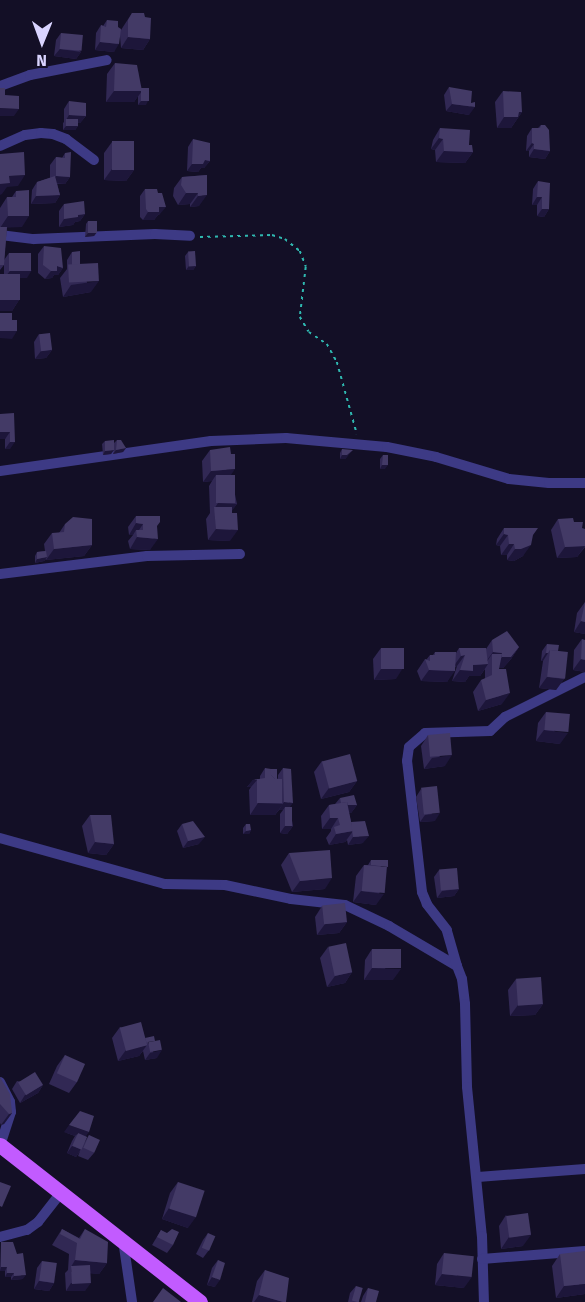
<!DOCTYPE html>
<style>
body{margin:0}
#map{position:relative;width:585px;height:1302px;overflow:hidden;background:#130f26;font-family:"Fira Sans",sans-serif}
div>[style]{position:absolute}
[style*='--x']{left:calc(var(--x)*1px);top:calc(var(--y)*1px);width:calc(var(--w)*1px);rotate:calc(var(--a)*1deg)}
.path>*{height:1.5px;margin-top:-0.75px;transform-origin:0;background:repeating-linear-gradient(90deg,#2fb8b0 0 3px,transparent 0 7.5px)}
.street>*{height:10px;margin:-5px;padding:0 5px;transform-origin:5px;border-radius:5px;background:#3d3a85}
.primary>*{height:15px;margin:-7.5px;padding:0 7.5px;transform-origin:7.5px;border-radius:7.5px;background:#c25bff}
.wall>*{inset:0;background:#312854}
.shaded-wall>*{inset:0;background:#1d163a}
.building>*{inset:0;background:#433a66;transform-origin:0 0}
span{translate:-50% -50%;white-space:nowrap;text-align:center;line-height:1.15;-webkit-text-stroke:4.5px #130f26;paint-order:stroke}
.north{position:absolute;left:12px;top:12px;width:60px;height:60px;-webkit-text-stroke:4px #130f26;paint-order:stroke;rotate:181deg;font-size:16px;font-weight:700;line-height:24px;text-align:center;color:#d9d4ff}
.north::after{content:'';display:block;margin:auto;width:21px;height:27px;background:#d9d4ff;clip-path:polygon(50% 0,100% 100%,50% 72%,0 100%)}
</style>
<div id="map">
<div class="path">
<div style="--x:200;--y:237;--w:72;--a:-1.6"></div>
<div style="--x:272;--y:235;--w:14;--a:17"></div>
<div style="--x:285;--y:239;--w:19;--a:39"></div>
<div style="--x:300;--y:251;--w:17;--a:69"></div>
<div style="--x:306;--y:267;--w:50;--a:96.8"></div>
<div style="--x:300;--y:317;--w:17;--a:59"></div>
<div style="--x:309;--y:332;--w:22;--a:34"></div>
<div style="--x:327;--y:344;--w:21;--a:61"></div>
<div style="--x:337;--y:362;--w:75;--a:74.5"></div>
</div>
<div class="street">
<div style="--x:0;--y:86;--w:32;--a:-20"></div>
<div style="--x:30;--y:75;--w:78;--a:-11"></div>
<div style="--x:0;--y:146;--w:27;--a:-24"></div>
<div style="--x:25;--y:135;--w:16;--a:-7"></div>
<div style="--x:41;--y:133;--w:12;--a:5"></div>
<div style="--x:53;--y:134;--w:14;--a:21"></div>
<div style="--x:66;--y:139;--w:35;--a:37"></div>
<div style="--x:0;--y:235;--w:34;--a:7"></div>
<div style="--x:34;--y:239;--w:121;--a:-2.4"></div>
<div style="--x:155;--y:234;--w:35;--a:3"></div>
<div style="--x:0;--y:471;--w:213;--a:-8.1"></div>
<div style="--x:211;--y:441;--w:75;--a:-2.3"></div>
<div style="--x:286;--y:438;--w:101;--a:5.1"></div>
<div style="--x:387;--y:447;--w:50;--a:11.5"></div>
<div style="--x:436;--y:457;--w:76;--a:16.8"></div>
<div style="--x:509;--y:479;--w:40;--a:5.7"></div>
<div style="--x:549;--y:483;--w:36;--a:0"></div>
<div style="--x:0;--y:574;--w:148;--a:-7"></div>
<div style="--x:147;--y:556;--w:93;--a:-1.2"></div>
<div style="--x:0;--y:838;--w:171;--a:15.6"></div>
<div style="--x:165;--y:884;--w:60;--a:1"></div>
<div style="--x:225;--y:885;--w:67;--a:12"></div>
<div style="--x:291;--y:899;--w:54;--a:6.3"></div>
<div style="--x:345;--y:905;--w:49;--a:25.5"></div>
<div style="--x:389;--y:926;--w:79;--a:30.5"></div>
<div style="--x:457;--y:966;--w:14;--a:69"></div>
<div style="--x:462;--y:979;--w:25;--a:83"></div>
<div style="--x:465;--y:1004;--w:83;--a:88.6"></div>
<div style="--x:467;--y:1087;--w:150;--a:84.3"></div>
<div style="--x:482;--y:1236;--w:66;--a:88.3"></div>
<div style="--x:457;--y:966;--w:37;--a:-106"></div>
<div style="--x:447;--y:930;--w:33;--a:-128"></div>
<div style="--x:427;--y:904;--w:13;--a:-113"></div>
<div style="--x:422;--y:892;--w:132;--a:-96.5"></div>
<div style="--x:407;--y:761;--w:14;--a:-82"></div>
<div style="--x:409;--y:747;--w:21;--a:-41"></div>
<div style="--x:425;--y:733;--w:65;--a:-1.8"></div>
<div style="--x:490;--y:731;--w:21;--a:-43"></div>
<div style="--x:505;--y:717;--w:89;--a:-26.6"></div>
<div style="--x:0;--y:1082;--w:22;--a:63"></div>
<div style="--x:10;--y:1102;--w:10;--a:84"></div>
<div style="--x:11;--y:1112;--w:35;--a:108"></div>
<div style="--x:478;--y:1177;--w:107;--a:-4.3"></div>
<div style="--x:0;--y:1237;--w:28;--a:-15"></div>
<div style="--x:27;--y:1230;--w:14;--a:-36"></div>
<div style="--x:38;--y:1222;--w:37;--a:-52"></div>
<div style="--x:123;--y:1240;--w:63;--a:81.7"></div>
<div style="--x:482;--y:1259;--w:103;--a:-4.4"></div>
</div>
<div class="primary">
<div style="--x:0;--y:1145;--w:254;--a:38.1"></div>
</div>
<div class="wall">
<div style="clip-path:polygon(132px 13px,145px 17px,150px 39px,143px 50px,121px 48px,120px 36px,114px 52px,95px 50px,96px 33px,101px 25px,103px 26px,107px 20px,121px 30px)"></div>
<div style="clip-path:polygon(61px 33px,81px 52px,76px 59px,54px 56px,56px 40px)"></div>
<div style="clip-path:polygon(115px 63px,141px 88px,146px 105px,138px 105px,138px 96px,134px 102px,106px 102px,107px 74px)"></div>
<div style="clip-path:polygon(449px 87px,471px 103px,469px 115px,446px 111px,444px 95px)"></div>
<div style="clip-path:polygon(503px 91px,522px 112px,511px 128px,497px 128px,495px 102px)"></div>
<div style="clip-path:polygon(69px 101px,86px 116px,80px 123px,78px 123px,78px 126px,75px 130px,63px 130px,63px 123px,64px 122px,64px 109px)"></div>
<div style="clip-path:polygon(541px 125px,550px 151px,545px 159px,529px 157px,529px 151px,526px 151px,527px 136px,532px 128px,538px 128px)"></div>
<div style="clip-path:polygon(440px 128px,469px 145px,473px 152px,465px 163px,436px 162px,435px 150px,431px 149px,433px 140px)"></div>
<div style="clip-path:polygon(193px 139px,210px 161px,204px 168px,201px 168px,198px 172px,187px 171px,188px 147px)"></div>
<div style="clip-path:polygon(112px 142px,134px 170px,126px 181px,104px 180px,104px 153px)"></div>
<div style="clip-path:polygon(65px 153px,70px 177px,65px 184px,57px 184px,60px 195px,55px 203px,31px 204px,32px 190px,37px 182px,50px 178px,50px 165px,56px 157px,62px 158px)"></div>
<div style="clip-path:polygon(207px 175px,199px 206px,190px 207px,190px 204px,178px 205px,173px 196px,174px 188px,182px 177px)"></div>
<div style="clip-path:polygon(538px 181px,549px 209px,544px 217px,537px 216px,537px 205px,532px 205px,533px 189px)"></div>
<div style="clip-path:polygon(145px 189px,158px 193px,160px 214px,158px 215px,154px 220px,143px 220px,140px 217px,140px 196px)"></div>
<div style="clip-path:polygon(16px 191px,22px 227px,7px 227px,4px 260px,9px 253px,27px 278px,20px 278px,19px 300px,12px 311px,4px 274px,4px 265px,0 270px,0 208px,7px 197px,12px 197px)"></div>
<div style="clip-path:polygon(64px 204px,85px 214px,80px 221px,75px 222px,73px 225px,59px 227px,59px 211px)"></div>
<div style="clip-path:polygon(88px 221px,97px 232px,94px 236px,85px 237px,86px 224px)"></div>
<div style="clip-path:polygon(44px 246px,63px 268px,58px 275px,54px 275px,52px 278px,45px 279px,38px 273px,38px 254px)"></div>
<div style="clip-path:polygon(72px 252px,80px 265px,91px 292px,63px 297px,60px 278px,67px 269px,67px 260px)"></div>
<div style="clip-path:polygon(188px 252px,196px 266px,193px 270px,186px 270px,185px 256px)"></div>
<div style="clip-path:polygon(39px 334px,52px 350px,46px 358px,35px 359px,34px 342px)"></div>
<div style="clip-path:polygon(14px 413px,10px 449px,5px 449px,5px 439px)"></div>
<div style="clip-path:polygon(117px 440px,126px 448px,123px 452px,113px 454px,114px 450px,111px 454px,103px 455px,102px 444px,105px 441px,114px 443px)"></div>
<div style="clip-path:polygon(342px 449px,350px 453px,345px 459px,340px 459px,340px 453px)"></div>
<div style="clip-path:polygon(210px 450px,231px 475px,237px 504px,232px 510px,230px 541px,208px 540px,206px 519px,210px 513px,209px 486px,212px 481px,203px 482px,202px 461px)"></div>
<div style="clip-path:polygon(383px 455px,385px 469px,380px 469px,380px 459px)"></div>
<div style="clip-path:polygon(136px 516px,157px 527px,150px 550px,130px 549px,128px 541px,133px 535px,129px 535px,128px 527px)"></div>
<div style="clip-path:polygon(558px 519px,574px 522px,582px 528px,585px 547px,577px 557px,557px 558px,551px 530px)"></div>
<div style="clip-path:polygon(65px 524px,92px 545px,84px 556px,46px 560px,46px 559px,44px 561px,35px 563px,35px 556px,37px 552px,45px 551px,44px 544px,52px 533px,59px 533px)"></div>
<div style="clip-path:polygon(504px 528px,532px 536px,523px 556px,514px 561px,507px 560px,507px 555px,501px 555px,500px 546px,496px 545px,497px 539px)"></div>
<div style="clip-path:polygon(585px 602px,585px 634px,574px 632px,577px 613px)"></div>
<div style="clip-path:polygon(582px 639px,585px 672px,573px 670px,574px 650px)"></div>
<div style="clip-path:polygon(492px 640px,519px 647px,511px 659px,503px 668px,499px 668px,502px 704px,478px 711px,473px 692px,481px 680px,485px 679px,485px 669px,480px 676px,469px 676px,465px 682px,452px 681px,457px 666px,455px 667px,447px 682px,421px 681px,417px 671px,425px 659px,426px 660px,430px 655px,433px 655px,435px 652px,456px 653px,459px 648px,486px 649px)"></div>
<div style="clip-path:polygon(547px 644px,558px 651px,564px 679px,556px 690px,539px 688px,543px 661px,541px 661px,542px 651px)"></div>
<div style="clip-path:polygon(381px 648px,396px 679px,374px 680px,373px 659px)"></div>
<div style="clip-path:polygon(546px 712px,560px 744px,536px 741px,538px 723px)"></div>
<div style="clip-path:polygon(428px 735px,445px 766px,424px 769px,421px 746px)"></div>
<div style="clip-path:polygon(322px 761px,357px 781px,349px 792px,321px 799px,314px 772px)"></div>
<div style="clip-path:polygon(265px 768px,278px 779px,278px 775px,283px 768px,293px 826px,287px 834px,280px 833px,280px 814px,283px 810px,279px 810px,275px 815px,250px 815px,249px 790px,251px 787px,247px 787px,253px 780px,260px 779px,260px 776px)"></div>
<div style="clip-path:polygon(421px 789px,435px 821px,420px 822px,416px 797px)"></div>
<div style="clip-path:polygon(340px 798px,357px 805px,351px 813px,349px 813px,351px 822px,363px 843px,348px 845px,347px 840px,345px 842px,329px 845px,326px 838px,331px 831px,331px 829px,322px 829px,321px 816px,329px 805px,335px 804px)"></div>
<div style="clip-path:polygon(90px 815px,114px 844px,106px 855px,88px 853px,82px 826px)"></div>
<div style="clip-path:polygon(182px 824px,199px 844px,183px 848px,177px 831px)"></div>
<div style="clip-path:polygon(246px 824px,251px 830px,249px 834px,243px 834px,243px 828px)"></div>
<div style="clip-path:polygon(289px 853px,325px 889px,292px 892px,281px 865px)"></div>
<div style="clip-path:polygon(371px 860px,386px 870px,376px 905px,353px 902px,356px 876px,364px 865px,368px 865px)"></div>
<div style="clip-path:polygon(439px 870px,459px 889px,454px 896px,437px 898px,434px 877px)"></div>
<div style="clip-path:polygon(322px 906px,347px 922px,339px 933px,317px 935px,315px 917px)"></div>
<div style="clip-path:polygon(328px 947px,352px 972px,345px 983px,327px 987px,320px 958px)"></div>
<div style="clip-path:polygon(372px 949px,393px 980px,364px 980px,365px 960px)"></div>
<div style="clip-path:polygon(516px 979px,543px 1004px,535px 1015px,510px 1016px,508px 990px)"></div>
<div style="clip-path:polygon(120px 1027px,145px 1038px,157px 1058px,145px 1060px,143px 1051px,139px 1056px,118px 1061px,112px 1038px)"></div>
<div style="clip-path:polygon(65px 1055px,77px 1082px,69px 1093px,49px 1084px,57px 1066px)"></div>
<div style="clip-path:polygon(0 1077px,12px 1113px,4px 1124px,1px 1125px,0 1123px)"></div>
<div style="clip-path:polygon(17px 1081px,43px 1085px,38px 1093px,20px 1103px,12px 1089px)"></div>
<div style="clip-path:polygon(64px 1132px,86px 1136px,84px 1143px,89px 1135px,94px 1153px,88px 1160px,78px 1156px,80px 1151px,76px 1157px,67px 1153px,72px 1141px,75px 1136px)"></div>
<div style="clip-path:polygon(178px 1182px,188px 1228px,162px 1219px,170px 1193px)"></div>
<div style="clip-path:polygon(506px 1215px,523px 1246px,501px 1249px,499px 1226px)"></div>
<div style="clip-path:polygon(62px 1229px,79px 1238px,85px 1229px,107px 1263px,99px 1274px,90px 1273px,85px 1291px,66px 1291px,65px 1273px,68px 1270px,69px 1254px,52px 1245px)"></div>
<div style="clip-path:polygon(161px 1230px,173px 1245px,167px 1253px,152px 1245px)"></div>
<div style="clip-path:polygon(208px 1233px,209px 1250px,203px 1258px,196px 1254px,203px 1240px)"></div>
<div style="clip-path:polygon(1px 1242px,23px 1279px,11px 1280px,11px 1277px,5px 1277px,5px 1271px,0 1271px)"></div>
<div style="clip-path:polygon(444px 1253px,464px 1288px,435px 1285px,437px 1264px)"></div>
<div style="clip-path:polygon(560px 1254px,585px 1294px,556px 1298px,552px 1266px)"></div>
<div style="clip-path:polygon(218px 1260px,215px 1287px,207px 1285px,212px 1268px)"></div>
<div style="clip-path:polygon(42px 1261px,54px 1283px,49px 1291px,34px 1289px,37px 1268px)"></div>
<div style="clip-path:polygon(265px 1270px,286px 1302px,252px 1302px,257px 1281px)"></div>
<div style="clip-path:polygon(356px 1286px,359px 1302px,348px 1302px,350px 1293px)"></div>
<div style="clip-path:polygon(368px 1288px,376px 1302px,361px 1302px,363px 1296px)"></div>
</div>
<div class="shaded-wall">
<div style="clip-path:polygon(128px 37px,150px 39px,143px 50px,121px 48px)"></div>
<div style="clip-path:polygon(100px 42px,119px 44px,114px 52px,95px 50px)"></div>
<div style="clip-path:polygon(60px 49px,81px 52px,76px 59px,54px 56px)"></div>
<div style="clip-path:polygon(114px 91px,142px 91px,134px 102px,106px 102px)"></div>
<div style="clip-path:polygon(141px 101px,148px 101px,146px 105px,138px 105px)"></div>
<div style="clip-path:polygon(452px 104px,475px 107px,469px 115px,446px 111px)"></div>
<div style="clip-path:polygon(0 108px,19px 109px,14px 116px,0 116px)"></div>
<div style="clip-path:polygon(519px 112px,522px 112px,511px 128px,497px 128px,504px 117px)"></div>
<div style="clip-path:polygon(69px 115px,86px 116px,80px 123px,66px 122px,66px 120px)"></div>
<div style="clip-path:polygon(66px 126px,78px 126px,75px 130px,63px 130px)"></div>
<div style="clip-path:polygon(439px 138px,443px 139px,435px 150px,431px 149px)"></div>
<div style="clip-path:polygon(532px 143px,534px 144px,529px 151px,526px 151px)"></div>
<div style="clip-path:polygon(534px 149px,550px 151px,545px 159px,529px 157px)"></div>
<div style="clip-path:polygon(444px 151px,473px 152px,465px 163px,436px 162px)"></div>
<div style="clip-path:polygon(205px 160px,210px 161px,204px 168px,201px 168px,198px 172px,187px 171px,192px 164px)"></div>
<div style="clip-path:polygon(112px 169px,134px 170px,126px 181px,104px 180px)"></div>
<div style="clip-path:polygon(25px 175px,18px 186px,7px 187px,2px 194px,0 195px,0 184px,9px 176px)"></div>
<div style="clip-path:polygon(56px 176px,70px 177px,65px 184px,50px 183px)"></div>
<div style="clip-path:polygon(186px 193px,198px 193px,190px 204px,178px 205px)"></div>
<div style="clip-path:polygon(60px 195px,55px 203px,31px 204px,36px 196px)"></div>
<div style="clip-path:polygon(207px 195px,199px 206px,190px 207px,198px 196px)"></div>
<div style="clip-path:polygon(537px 197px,542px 197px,537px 205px,532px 205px)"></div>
<div style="clip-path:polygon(159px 207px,166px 207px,160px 214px,158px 215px,154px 220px,143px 220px,148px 212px)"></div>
<div style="clip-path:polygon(542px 209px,549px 209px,544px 217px,537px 216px)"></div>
<div style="clip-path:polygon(85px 214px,80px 221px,75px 222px,73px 225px,59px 227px,64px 219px,78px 215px)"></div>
<div style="clip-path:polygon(8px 216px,29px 216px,22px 227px,0 228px)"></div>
<div style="clip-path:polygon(97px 232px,94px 236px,85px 237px,88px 233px)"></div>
<div style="clip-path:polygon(57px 266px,63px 268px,58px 275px,54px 275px,52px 278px,45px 279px,51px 271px)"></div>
<div style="clip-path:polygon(189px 266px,196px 266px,193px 270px,186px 270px)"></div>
<div style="clip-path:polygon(32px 270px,27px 278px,4px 278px,10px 271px)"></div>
<div style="clip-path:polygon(99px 281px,91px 292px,63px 297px,71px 285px)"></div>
<div style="clip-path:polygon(0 300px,19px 300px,12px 311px,0 311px)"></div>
<div style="clip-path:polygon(0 331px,17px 331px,12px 339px,0 338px)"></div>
<div style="clip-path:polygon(52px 350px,46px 358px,35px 359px,41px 351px)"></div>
<div style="clip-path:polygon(0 432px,10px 432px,5px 439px,0 439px)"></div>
<div style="clip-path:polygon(10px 442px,15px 442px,10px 449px,5px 449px)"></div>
<div style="clip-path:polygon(126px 448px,123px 452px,113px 454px,116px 450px)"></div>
<div style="clip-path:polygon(114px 450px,111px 454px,103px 455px,105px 451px)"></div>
<div style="clip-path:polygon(353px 450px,345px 459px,340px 459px,342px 455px)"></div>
<div style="clip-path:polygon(382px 465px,388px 465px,385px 469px,380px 469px)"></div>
<div style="clip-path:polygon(235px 469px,227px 481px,216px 475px,212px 481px,203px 482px,211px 471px)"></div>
<div style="clip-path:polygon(218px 503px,237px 504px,229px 515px,214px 509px)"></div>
<div style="clip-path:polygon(136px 523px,143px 524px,137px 533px,136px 530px,133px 535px,129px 535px)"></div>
<div style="clip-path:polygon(216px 529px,238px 530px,230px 541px,208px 540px)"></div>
<div style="clip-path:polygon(504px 534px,508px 535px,500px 546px,496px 545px)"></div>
<div style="clip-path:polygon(137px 537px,158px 539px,150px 550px,130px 549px)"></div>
<div style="clip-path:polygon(509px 544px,514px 544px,507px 555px,501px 555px)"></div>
<div style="clip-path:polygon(92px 545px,84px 556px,46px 560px,54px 549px)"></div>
<div style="clip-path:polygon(531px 545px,523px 556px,514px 561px,507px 560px,515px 549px)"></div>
<div style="clip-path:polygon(585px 546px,577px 557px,557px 558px,565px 547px)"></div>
<div style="clip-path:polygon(47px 557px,44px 561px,35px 563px,37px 559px)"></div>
<div style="clip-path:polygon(581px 621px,585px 622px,585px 634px,574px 632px)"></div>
<div style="clip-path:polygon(519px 647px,511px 659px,503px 668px,494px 668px,502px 657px)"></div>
<div style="clip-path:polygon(493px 652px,502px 653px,494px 664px,492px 654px,486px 663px,485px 663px)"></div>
<div style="clip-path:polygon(546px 653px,548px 653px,543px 661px,541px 661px)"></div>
<div style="clip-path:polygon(465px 655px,457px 666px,453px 667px,461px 656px)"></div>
<div style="clip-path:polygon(581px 659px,585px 660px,585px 672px,573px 670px)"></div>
<div style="clip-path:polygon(488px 664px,480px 676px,469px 676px,465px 682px,452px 681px,460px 670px,473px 665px)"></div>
<div style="clip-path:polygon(403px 668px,396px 679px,374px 680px,381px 669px)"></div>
<div style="clip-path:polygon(429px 670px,455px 671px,447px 682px,421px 681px)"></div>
<div style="clip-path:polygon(547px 677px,564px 679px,556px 690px,539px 688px)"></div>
<div style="clip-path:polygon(510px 693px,502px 704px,478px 711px,486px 700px)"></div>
<div style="clip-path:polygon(544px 730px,568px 733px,560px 744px,536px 741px)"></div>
<div style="clip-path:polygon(452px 755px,445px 766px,424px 769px,432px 758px)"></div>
<div style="clip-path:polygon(253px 780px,257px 780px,251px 787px,247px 787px)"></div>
<div style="clip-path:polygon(357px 781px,349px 792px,321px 799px,329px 788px)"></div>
<div style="clip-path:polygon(284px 802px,293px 803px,287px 811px,285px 807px,283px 810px,279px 810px)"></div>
<div style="clip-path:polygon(258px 803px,283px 804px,275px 815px,250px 815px)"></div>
<div style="clip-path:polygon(341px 805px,357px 805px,351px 813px,336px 812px)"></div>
<div style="clip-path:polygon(440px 813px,435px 821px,420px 822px,425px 815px)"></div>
<div style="clip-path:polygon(330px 818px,338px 818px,331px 829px,322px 829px)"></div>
<div style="clip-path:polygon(285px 826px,293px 826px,287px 834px,280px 833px)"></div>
<div style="clip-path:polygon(251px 830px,249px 834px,243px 834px,246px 831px)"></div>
<div style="clip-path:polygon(353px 831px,345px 842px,329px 845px,336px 834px)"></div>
<div style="clip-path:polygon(369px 836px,363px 843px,348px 845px,353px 837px)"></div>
<div style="clip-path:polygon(205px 837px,199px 844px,183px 848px,188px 841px)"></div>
<div style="clip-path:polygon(95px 842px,114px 844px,106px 855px,88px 853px)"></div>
<div style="clip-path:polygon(332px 878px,325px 889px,292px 892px,300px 881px)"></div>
<div style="clip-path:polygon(459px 889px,454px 896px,437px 898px,442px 891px)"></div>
<div style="clip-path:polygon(361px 891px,384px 894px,376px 905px,353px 902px)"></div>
<div style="clip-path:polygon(347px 922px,339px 933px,317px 935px,325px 924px)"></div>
<div style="clip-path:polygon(372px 968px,401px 969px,393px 980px,364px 980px)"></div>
<div style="clip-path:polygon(352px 972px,345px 983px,327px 987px,335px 976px)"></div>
<div style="clip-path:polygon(543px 1004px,535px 1015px,510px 1016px,518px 1005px)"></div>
<div style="clip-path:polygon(147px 1045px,139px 1056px,118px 1061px,126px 1050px)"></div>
<div style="clip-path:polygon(162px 1050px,157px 1058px,145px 1060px,150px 1053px)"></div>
<div style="clip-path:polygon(43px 1085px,38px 1093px,20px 1103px,25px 1095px)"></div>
<div style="clip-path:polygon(12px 1113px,4px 1124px,1px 1125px,9px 1114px)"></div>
<div style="clip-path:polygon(69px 1125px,89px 1132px,84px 1139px,78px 1133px,75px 1136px,64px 1132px)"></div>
<div style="clip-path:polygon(72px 1146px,81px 1149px,76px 1157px,67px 1153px)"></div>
<div style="clip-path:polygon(169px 1208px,196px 1217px,188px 1228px,162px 1219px)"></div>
<div style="clip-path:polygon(531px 1235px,523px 1246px,501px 1249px,509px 1237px)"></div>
<div style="clip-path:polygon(75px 1260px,107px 1263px,99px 1274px,71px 1272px,71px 1267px)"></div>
<div style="clip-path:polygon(1px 1267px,7px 1267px,5px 1271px,0 1271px)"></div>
<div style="clip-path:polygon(7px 1273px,14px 1273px,11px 1277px,5px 1277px)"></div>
<div style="clip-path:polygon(442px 1274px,472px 1277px,464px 1288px,435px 1285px)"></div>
<div style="clip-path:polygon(26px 1275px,23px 1279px,11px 1280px,14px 1276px)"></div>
<div style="clip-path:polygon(212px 1277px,220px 1280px,215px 1287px,207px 1285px)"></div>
<div style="clip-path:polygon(39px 1281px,54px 1283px,49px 1291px,34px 1289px)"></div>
<div style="clip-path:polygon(71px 1283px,91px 1283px,85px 1291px,66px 1291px)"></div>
<div style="clip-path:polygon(585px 1284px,585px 1294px,556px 1298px,564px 1286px)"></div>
<div style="clip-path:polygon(259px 1295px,283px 1302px,254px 1302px)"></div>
</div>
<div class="building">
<div style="clip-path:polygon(132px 13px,144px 13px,145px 17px,151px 18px,150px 39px,128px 37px,128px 20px)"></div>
<div style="clip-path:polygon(107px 20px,118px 21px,118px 27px,121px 29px,119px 44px,100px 42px,101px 25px,106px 27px)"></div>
<div style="left:61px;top:33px;width:22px;height:16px;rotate:5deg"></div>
<div style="clip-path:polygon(115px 63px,137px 65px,142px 91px,114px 91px)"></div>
<div style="clip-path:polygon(449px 87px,472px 91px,471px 103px,475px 102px,475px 107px,452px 104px)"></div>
<div style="clip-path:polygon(0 88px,5px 88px,5px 95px,19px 96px,19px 109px,0 108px)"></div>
<div style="left:141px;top:88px;width:8px;height:13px"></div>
<div style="clip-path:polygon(503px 91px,521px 92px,522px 112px,519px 112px,518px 117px,504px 117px)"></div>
<div style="clip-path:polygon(69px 101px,86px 103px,86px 116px,69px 115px)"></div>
<div style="left:66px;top:119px;width:12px;height:7px"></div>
<div style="clip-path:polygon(541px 125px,545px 125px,549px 130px,550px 151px,534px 149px,534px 144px,532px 143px,532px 128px,540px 128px)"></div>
<div style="clip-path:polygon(440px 128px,470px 130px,469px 145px,472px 145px,473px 152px,444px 151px,443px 139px,439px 138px)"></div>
<div style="clip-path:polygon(193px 139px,210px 143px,210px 161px,205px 160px,203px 164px,192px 164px)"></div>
<div style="left:134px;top:141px;width:29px;height:22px;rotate:90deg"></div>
<div style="clip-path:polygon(24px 152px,25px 175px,9px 176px,10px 183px,0 184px,0 154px)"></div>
<div style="clip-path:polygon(71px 152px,70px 177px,56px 176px,56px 157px,65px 158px,65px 153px)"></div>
<div style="clip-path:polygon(207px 175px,207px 195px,198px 196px,198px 193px,186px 193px,181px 185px,182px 177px)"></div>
<div style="clip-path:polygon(55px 176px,60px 195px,36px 196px,37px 182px)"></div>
<div style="clip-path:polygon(538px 181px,550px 183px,549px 209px,542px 209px,542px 197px,537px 197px)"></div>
<div style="clip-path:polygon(145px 189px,157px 189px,158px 193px,162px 193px,166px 207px,159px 207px,159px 212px,148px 212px,146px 209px)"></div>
<div style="clip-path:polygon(29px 190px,29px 216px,8px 216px,7px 197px,16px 197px,16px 191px)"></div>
<div style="clip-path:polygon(84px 201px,85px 214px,78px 215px,78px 217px,64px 219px,64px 204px)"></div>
<div style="left:88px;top:221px;width:9px;height:12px"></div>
<div style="clip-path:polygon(0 227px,7px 227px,4px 265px,0 265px)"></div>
<div style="clip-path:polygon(44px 246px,61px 248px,63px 268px,57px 266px,57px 271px,51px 271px,43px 265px)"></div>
<div style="clip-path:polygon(80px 251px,80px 265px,72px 267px,72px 252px)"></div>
<div style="left:195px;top:251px;width:15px;height:7px;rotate:86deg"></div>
<div style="left:9px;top:253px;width:22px;height:18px"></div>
<div style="left:98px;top:263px;width:18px;height:30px;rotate:87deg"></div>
<div style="left:0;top:274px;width:20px;height:26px"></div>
<div style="clip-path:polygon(0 313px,12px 313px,12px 320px,17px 320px,17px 331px,0 331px)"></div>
<div style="left:50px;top:333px;width:17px;height:11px;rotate:83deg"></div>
<div style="clip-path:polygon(14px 413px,15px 442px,10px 442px,10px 432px,0 432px,0 414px)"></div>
<div style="clip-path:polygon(114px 440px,114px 450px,105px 451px,105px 441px)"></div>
<div style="clip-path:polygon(117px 440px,121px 440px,126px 448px,116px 450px)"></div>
<div style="clip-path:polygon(230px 447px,231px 454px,235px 454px,235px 469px,211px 471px,210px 450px)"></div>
<div style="clip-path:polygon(342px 449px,353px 450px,347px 455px,342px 455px)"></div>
<div style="clip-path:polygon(383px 455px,388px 455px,388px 465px,382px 465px)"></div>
<div style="left:216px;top:475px;width:19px;height:28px"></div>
<div style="clip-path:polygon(214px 507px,232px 507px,232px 513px,237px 513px,238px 530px,216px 529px)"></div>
<div style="clip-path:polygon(136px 516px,160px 516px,160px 522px,157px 526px,158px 539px,137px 537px,136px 530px,143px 530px,143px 524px,136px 523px)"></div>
<div style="clip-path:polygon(73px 517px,92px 519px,92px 545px,54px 549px,52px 533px,64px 532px,65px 524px)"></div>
<div style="clip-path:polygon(573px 518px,574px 522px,583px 522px,582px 528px,585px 529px,585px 546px,565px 547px,558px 519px)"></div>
<div style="clip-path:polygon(504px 528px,538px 528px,533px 535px,531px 545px,521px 549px,515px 549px,514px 544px,509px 544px,508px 535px,504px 534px)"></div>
<div style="clip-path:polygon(46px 551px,47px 557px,37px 559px,37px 552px)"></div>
<div style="clip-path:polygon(585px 602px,585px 622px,581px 621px)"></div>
<div style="clip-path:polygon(507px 631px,519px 647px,511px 657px,502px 657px,502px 653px,493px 652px,492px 640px)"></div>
<div style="clip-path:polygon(582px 639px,585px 640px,585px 660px,581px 659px)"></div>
<div style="clip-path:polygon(547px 644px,559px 645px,558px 651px,550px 650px,548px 653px,546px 653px)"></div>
<div style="left:381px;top:648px;width:23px;height:21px"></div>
<div style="clip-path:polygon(459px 648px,486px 648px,488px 664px,473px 665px,473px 671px,460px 670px,465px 655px,461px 656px)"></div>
<div style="left:550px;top:650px;width:18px;height:27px;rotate:6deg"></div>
<div style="clip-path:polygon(435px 652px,456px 652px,455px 671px,429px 670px,425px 659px,430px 661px,430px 655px,435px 655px)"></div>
<div style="clip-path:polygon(492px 654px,502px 654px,499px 669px,506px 669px,510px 693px,486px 700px,481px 680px,492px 675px)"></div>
<div style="left:546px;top:712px;width:24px;height:18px;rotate:5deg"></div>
<div style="left:450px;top:733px;width:22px;height:22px;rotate:85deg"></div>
<div style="left:350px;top:754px;width:28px;height:29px;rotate:75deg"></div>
<div style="clip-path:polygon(265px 768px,271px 769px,271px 775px,275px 779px,253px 780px,265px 778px)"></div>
<div style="clip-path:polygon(283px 768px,291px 769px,293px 803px,284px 802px)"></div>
<div style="clip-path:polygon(270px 769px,277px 769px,277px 779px,275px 779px,271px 775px)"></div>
<div style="left:257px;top:779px;width:25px;height:24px"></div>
<div style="left:437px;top:786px;width:27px;height:16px;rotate:84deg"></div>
<div style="clip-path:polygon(354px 795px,357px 805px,348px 805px,347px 802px,341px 803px,340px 798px)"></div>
<div style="clip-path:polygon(347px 802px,353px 831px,336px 834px,334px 827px,340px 825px,338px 818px,330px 818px,329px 805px)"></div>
<div style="left:285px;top:807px;width:7px;height:19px"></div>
<div style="clip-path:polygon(90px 815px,111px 815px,114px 844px,95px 842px)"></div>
<div style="clip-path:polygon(193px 821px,205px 837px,188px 841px,182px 824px)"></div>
<div style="clip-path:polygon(365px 821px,369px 836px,353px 837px,351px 822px)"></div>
<div style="clip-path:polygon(246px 824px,250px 824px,251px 830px,246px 831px)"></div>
<div style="clip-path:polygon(330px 850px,332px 878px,300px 881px,289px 853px)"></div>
<div style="clip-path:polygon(371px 860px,388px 860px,388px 867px,371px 865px)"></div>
<div style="left:364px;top:865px;width:23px;height:26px;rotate:5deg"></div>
<div style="left:457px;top:868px;width:21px;height:18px;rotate:85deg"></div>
<div style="left:345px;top:903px;width:19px;height:23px;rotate:84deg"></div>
<div style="left:346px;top:943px;width:30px;height:18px;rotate:78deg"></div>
<div style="left:372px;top:949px;width:29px;height:19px"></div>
<div style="left:541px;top:977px;width:27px;height:25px;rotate:86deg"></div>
<div style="left:141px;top:1022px;width:24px;height:22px;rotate:75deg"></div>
<div style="clip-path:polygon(154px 1036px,155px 1041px,148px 1042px,147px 1044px,145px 1038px)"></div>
<div style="left:160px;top:1040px;width:10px;height:12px;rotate:79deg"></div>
<div style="left:65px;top:1055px;width:22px;height:20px;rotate:24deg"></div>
<div style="left:35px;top:1072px;width:15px;height:20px;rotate:58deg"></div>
<div style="clip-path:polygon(0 1077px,10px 1094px,12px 1113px,9px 1114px,0 1104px)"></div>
<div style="clip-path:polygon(80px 1111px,94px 1116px,89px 1132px,69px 1125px)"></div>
<div style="left:78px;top:1133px;width:10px;height:14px;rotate:24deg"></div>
<div style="left:89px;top:1135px;width:12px;height:14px;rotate:24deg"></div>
<div style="clip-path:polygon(0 1182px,11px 1186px,2px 1207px,0 1206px)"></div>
<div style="left:178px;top:1182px;width:28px;height:28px;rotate:18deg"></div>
<div style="left:528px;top:1213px;width:22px;height:22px;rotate:82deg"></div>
<div style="clip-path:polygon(62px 1229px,80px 1239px,85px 1229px,108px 1242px,107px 1263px,75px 1260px,77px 1243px,60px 1234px)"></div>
<div style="clip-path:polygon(172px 1229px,179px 1232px,173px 1245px,157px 1237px,161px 1230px,167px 1233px)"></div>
<div style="left:208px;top:1233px;width:8px;height:16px;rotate:23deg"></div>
<div style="clip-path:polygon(1px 1242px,13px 1242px,17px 1254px,23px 1253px,26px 1275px,14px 1276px,14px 1273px,7px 1273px,7px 1267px,1px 1267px)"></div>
<div style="clip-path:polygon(585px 1251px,585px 1284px,564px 1286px,560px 1254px)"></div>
<div style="left:444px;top:1253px;width:30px;height:21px;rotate:6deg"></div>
<div style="clip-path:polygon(218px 1260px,225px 1263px,220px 1280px,212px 1277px)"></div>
<div style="left:42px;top:1261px;width:15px;height:20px;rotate:8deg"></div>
<div style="left:90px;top:1265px;width:18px;height:19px;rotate:87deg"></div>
<div style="clip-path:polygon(265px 1270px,289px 1278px,286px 1302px,283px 1302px,259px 1295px)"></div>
<div style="left:356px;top:1286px;width:7px;height:15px;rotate:16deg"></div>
<div style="clip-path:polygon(163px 1288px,181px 1302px,153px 1302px)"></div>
<div style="clip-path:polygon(368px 1288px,379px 1291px,376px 1302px,365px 1302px)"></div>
</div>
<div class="north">N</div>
</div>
